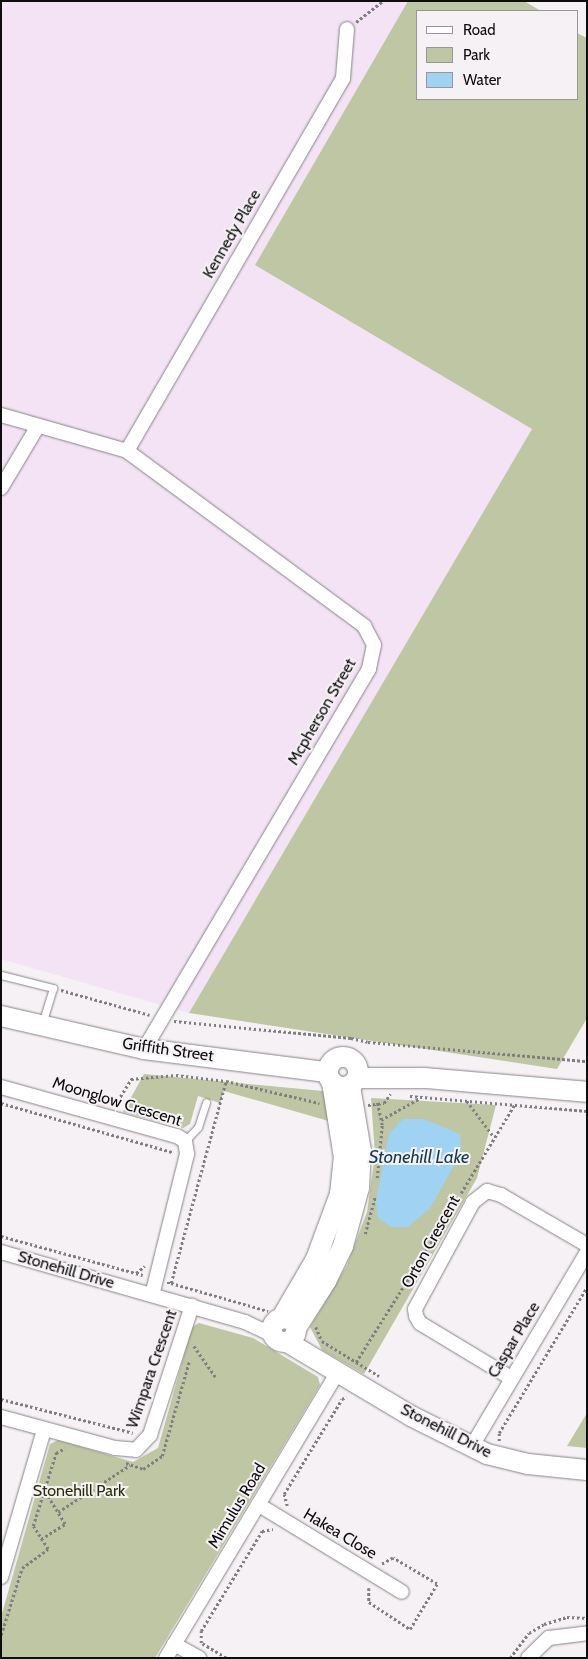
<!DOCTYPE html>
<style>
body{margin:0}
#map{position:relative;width:588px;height:1659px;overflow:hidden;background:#f5f1f5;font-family:Cabin,sans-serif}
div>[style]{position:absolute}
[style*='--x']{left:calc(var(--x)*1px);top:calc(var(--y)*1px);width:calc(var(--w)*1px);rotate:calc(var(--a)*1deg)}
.industrial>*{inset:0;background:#f3e3f5}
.green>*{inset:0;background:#bfc6a3}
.water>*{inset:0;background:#a0d3f3}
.path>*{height:2.5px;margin-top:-1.25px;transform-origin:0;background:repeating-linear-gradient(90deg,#807e80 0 2.5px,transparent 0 5px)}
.roads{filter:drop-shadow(0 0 1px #878487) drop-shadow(0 0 1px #878487)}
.lane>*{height:7px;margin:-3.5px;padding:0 3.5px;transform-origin:3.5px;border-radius:3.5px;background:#fff}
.street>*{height:14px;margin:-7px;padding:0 7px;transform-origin:7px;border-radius:7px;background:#fff}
.secondary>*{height:20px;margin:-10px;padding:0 10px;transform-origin:10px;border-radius:10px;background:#fff}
.secondary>.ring{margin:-10px;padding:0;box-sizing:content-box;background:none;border:20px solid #fff;border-radius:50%}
span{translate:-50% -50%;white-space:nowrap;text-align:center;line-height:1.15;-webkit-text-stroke:4px #f5f1f5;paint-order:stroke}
.street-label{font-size:16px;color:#0e0d0e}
.park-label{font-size:16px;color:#282e05}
.water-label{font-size:18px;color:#113b51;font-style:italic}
.frame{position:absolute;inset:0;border:2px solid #0e0d0e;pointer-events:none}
.legend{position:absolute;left:416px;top:10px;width:162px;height:90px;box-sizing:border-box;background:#f5f1f5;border:1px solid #999699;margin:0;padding:6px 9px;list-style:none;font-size:15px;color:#0e0d0e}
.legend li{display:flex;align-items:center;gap:10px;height:25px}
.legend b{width:25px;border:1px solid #999699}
</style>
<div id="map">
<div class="industrial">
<div style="clip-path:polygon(1px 1px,408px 1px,255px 265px,532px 429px,189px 1013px,1px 959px)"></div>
</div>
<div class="green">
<div style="clip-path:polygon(408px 1px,524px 1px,541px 11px,417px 11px,417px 99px,577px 99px,577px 33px,587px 38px,587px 1018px,557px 1069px,189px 1013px,532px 429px,255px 265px)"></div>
<div style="clip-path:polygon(144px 1074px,323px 1091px,332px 1122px,224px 1091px,220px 1103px,198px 1096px,190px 1124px,183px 1128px,123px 1112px)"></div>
<div style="clip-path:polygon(371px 1098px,496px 1105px,477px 1178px,364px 1374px,322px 1350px,310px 1327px,347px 1265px,367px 1212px,375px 1155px)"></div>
<div style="clip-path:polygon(199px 1323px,253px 1338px,318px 1377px,320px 1385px,155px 1658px,1px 1658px,1px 1617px,50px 1444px,58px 1440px,133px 1462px,158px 1448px,192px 1327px)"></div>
<div style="clip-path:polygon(587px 1413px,587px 1448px,567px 1446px)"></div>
</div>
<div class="water">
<div style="clip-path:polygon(403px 1119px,424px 1119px,460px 1134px,461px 1153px,430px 1208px,408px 1227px,392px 1227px,378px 1218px,376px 1201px,389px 1134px)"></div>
</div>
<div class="path">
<div style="--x:356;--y:22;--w:34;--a:-38"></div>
<div style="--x:61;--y:990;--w:92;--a:15.7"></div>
<div style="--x:174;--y:1021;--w:178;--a:5.5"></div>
<div style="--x:351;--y:1038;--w:17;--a:13"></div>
<div style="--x:368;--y:1042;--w:220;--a:5"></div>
<div style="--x:410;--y:1096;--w:178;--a:4.8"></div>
<div style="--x:467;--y:1101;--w:45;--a:53.1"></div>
<div style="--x:1;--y:1103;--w:178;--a:16"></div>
<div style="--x:115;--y:1105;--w:31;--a:-58"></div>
<div style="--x:131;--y:1079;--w:45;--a:-5.1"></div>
<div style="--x:176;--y:1075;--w:50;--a:6.8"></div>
<div style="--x:226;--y:1081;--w:96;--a:13.3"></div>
<div style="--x:368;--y:1105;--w:16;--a:-7"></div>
<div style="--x:384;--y:1103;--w:11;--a:-56"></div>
<div style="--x:381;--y:1120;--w:45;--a:-29.4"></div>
<div style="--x:377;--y:1178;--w:53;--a:-84.6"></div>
<div style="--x:382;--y:1125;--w:24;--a:-102"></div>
<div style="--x:461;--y:1193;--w:104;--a:-58.8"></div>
<div style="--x:365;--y:1234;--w:39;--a:-75"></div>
<div style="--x:1;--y:1236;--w:147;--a:15.4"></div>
<div style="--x:136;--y:1273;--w:11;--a:-38"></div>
<div style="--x:167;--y:1283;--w:4;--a:0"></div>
<div style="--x:171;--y:1283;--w:209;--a:-74.8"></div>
<div style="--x:171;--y:1283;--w:101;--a:16.1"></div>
<div style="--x:316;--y:1327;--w:15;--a:67"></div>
<div style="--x:322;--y:1341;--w:67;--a:31.6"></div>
<div style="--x:166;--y:1337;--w:23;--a:-80"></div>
<div style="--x:194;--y:1346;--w:39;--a:55"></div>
<div style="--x:356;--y:1362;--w:194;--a:-57.9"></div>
<div style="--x:1;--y:1399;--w:136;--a:14.4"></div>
<div style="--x:499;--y:1441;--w:8;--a:-90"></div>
<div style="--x:499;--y:1433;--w:170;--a:-58.9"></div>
<div style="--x:126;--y:1463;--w:18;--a:19"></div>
<div style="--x:143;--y:1469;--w:23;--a:-34"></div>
<div style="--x:162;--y:1456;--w:98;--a:-74"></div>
<div style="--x:287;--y:1506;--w:12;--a:-104"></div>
<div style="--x:284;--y:1494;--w:111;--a:-58.6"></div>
<div style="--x:342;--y:1399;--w:5;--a:-22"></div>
<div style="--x:58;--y:1512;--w:86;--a:-33.1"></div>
<div style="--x:41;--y:1539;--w:28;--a:-32"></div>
<div style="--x:65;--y:1524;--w:40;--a:-122"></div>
<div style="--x:369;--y:1588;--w:14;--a:90"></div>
<div style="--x:369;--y:1602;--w:49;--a:33.4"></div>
<div style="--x:410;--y:1629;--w:52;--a:-59"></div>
<div style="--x:437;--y:1584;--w:51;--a:-149.4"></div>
<div style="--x:393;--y:1558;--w:13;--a:151"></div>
<div style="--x:1;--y:1635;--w:70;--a:-72.6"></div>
<div style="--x:22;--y:1568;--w:32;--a:-36"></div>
<div style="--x:48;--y:1549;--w:27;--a:-123"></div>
<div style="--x:33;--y:1526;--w:77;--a:-72.5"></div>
<div style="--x:56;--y:1453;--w:10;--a:-29"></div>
<div style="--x:226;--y:1658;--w:29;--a:-149"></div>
<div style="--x:201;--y:1643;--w:12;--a:-90"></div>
<div style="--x:201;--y:1631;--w:117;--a:-58.6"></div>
<div style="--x:262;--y:1531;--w:11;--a:-10"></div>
<div style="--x:510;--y:1658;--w:31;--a:-53"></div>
<div style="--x:529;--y:1633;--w:17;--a:-31"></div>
<div style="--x:544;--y:1624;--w:24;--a:-17"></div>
<div style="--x:567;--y:1617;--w:20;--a:3"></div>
</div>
<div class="roads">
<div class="lane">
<div style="--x:1;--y:975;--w:54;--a:14"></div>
<div style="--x:53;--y:988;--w:37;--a:107"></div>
<div style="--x:185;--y:1141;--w:19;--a:-47"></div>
<div style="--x:198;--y:1127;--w:26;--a:-72"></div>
</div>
<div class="street">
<div style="--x:1;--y:415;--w:131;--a:15.9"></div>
<div style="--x:127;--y:451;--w:295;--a:36.4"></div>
<div style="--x:364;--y:626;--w:21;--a:62"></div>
<div style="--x:374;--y:645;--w:25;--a:102"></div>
<div style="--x:369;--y:669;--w:442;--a:120.6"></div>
<div style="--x:127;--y:451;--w:431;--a:-59.9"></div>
<div style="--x:343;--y:78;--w:49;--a:-85.3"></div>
<div style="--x:1;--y:488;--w:72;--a:-59.2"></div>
<div style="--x:1;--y:1087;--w:183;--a:15.6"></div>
<div style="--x:177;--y:1136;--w:9;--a:32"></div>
<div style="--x:185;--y:1141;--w:13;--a:81"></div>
<div style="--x:187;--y:1154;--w:145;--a:103.9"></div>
<div style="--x:1;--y:1252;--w:254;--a:16"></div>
<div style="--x:245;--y:1322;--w:31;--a:25"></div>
<div style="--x:511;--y:1378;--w:106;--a:-148.9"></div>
<div style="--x:420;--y:1323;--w:8;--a:-120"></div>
<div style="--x:416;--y:1316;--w:7;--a:-98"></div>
<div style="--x:415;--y:1309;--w:122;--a:-61.5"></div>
<div style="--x:473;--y:1202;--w:18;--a:-38"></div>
<div style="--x:487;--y:1191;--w:15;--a:16"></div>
<div style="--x:501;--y:1195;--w:99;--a:30.2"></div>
<div style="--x:1;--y:1417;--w:118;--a:15.2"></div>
<div style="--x:115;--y:1448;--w:21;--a:5"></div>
<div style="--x:136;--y:1450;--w:21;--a:-47"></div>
<div style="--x:150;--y:1435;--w:136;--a:-72"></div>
<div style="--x:472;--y:1446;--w:226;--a:-59.3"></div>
<div style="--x:259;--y:1505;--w:167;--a:31.3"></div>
<div style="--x:1;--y:1577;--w:153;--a:-73.7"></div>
<div style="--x:174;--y:1644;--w:29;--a:29"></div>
<div style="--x:166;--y:1658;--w:334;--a:-59"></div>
<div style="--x:528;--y:1658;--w:29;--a:-44"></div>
<div style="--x:549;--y:1638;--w:38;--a:-7"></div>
</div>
<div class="secondary">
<div style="--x:1;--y:1016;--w:147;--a:13"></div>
<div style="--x:144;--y:1049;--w:184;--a:7.2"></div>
<div class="ring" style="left:328px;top:1057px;width:10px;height:10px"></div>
<div style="--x:357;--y:1078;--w:68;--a:0"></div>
<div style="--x:425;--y:1078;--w:163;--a:4.9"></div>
<div class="ring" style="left:272px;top:1318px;width:4px;height:4px"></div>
<div style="--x:281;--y:1319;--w:69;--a:-59.7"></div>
<div style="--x:316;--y:1259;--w:69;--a:-69.7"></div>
<div style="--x:340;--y:1194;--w:36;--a:-84"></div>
<div style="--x:344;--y:1158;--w:77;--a:-99"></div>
<div style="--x:296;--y:1328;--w:56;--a:-57.4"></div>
<div style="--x:326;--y:1281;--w:39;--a:-64"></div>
<div style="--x:343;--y:1246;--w:60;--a:-74.6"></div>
<div style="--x:359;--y:1188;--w:37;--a:-87"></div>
<div style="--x:361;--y:1151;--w:66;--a:-99.6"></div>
<div style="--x:287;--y:1342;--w:144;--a:30.8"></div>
<div style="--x:411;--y:1416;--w:85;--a:26.6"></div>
<div style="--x:487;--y:1454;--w:42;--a:13.7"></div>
<div style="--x:528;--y:1464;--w:59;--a:5.8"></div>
</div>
</div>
<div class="street-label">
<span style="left:232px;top:234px;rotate:-60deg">Kennedy Place</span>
<span style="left:322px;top:712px;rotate:-60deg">Mcpherson Street</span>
<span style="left:168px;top:1050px;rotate:8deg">Griffith Street</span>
<span style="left:117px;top:1102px;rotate:17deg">Moonglow Crescent</span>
<span style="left:431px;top:1242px;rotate:-61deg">Orton Crescent</span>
<span style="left:66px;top:1270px;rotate:16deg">Stonehill Drive</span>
<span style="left:514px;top:1340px;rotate:-59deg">Caspar Place</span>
<span style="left:152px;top:1369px;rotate:-71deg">Wimpara Crescent</span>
<span style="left:446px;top:1431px;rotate:27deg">Stonehill Drive</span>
<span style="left:237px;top:1506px;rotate:-59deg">Mimulus Road</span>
<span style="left:340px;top:1534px;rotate:31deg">Hakea Close</span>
</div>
<div class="park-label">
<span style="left:79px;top:1491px">Stonehill Park</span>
</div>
<div class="water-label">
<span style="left:419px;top:1157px">Stonehill Lake</span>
</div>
<div class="frame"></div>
<ul class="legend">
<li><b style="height:6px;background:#fff"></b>Road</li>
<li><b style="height:14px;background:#bfc6a3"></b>Park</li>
<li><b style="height:14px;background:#a0d3f3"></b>Water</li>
</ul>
</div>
